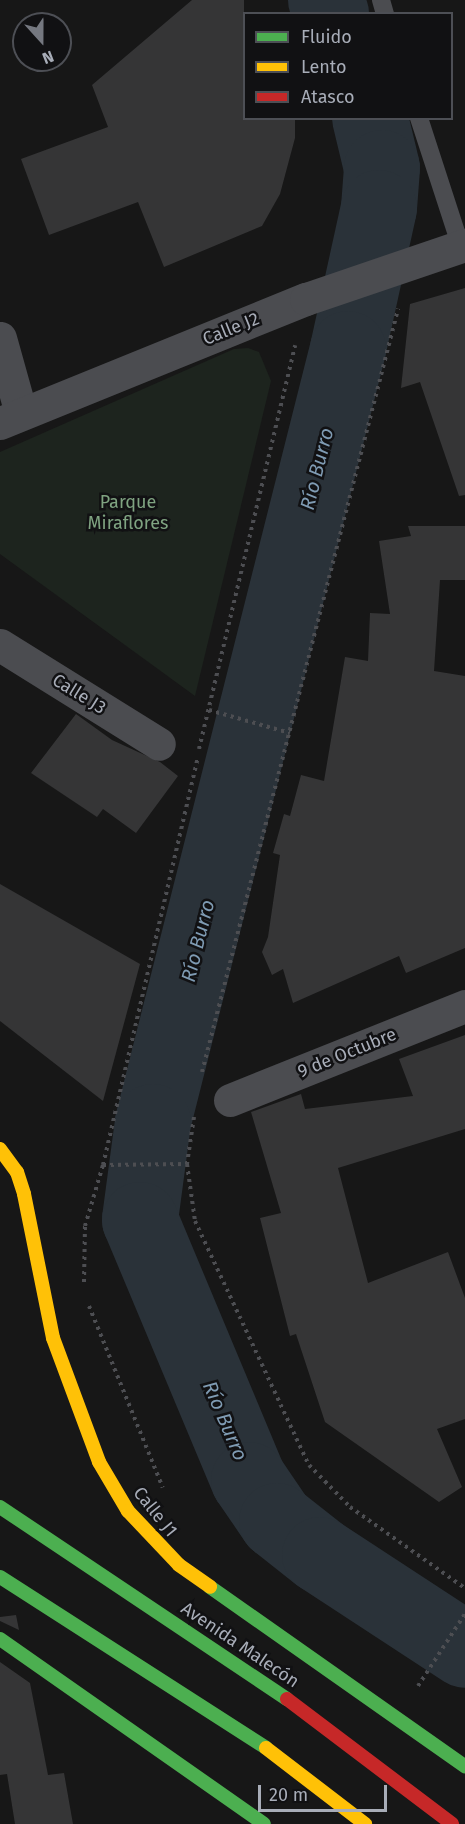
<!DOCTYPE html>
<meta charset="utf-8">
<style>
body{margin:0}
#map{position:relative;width:465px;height:1824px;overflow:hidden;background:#171717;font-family:"Fira Sans",sans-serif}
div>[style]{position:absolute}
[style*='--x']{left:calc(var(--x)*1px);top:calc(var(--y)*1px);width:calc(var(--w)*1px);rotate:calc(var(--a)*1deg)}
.green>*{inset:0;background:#1d241e}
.river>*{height:76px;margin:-38px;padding:0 38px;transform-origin:38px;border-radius:38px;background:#2a3239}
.building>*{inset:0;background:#353536}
.path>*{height:4px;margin-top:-2px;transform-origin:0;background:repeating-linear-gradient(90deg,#4d4e52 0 3px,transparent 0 7.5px)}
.lane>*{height:18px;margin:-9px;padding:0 9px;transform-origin:9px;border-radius:9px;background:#4b4c50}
.street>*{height:33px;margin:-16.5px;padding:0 16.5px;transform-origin:16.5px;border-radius:16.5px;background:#4b4c50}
.fast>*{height:14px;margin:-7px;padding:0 7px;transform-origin:7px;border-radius:7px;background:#4caf50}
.slow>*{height:14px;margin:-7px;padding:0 7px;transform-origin:7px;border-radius:7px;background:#ffc107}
.jam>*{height:14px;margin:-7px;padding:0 7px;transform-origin:7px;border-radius:7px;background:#c62828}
span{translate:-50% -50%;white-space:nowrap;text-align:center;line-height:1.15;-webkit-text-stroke:5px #111113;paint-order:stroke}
.street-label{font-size:18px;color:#a8adb8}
.park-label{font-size:18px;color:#7fa381}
.water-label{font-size:20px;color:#7f9bb3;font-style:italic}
.legend{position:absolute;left:243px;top:12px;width:210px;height:108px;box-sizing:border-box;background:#111113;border:2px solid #4d4f55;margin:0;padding:8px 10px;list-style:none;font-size:18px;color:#a8adb8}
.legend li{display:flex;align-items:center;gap:12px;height:30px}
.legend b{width:30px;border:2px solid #4d4f55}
.north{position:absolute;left:12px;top:12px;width:60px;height:60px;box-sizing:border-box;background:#111113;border:2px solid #4d4f55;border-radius:50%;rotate:159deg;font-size:16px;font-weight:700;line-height:24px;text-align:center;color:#a8adb8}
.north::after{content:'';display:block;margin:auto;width:21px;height:27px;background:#757880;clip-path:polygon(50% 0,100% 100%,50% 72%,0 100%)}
.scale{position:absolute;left:258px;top:1785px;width:129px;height:27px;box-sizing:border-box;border:3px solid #a8adb8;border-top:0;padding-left:8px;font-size:18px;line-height:21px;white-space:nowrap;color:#a8adb8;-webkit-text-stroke:4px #111113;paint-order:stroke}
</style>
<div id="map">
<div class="green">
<div style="clip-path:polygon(248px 348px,259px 352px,271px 381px,195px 696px,0 554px,0 452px,234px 349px)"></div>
</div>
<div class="river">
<div style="--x:326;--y:0;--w:15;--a:70"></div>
<div style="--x:370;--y:118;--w:51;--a:76.5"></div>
<div style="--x:382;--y:168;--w:40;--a:94.3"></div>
<div style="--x:379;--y:208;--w:144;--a:102.4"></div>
<div style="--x:348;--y:349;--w:797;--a:104.16"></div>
<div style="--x:153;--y:1122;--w:99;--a:97.6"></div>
<div style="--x:140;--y:1220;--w:282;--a:67.3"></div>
<div style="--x:249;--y:1480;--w:50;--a:55.7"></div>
<div style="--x:277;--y:1521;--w:55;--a:38.3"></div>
<div style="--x:320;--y:1555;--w:173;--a:33.2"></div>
</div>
<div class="building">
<div style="clip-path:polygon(192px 0,244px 0,244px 118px,295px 118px,295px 138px,280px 194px,262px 226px,164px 267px,138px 202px,49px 235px,21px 159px,108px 127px,92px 85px)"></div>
<div style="clip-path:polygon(465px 288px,465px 495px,459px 496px,420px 382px,401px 388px,410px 304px)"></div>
<div style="clip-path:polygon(408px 526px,465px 526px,465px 580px,440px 580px,434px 671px,465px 676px,465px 948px,406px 973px,399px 956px,293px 1003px,283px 969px,272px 975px,262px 952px,268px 937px,280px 855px,273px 853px,284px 814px,290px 816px,301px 775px,324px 781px,345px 657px,368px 661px,370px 613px,390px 614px,379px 541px,411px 536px)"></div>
<div style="clip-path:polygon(76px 714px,112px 740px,160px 762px,178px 776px,136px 833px,103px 809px,97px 817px,31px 773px)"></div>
<div style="clip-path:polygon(0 884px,140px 964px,103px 1101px,0 1021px)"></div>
<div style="clip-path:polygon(465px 1035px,465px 1129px,338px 1168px,368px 1283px,448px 1252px,465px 1298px,465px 1419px,437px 1429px,462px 1487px,439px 1502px,325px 1422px,296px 1334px,290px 1336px,260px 1218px,281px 1213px,251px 1112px,301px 1094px,305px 1109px,413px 1096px,399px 1059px)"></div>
<div style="clip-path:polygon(16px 1615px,19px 1630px,0 1621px,0 1617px)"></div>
<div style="clip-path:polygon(0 1662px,30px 1683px,48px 1775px,64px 1773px,73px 1824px,15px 1824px,7px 1774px,0 1775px)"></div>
</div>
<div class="path">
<div style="--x:209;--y:710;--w:84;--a:15.9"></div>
<div style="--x:199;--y:749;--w:415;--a:-76.6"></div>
<div style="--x:202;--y:1072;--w:788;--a:-75.59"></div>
<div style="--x:194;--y:1117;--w:48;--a:98.5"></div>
<div style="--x:187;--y:1164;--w:58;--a:82"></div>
<div style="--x:195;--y:1221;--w:269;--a:65"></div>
<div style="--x:309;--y:1465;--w:59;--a:45.7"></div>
<div style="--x:350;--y:1507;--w:141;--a:35.2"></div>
<div style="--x:103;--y:1165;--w:84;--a:-0.7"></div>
<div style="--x:84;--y:1282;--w:56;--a:-89"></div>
<div style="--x:85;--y:1226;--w:64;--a:-73.6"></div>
<div style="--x:103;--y:1165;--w:416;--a:-76.9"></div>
<div style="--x:89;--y:1306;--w:196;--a:67.9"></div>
<div style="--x:418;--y:1686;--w:86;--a:-56.9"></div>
</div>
<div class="lane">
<div style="--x:381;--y:0;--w:15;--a:74"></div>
<div style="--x:419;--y:118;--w:136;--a:72"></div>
</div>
<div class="street">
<div style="--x:0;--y:338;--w:78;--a:74.4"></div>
<div style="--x:0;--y:423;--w:330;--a:-22.1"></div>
<div style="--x:306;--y:299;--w:168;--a:-18.8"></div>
<div style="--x:0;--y:645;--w:187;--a:31.9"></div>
<div style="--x:230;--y:1100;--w:253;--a:-21.8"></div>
</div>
<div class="fast">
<div style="--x:0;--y:1507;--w:345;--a:33.8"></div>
<div style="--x:0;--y:1577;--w:316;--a:32.7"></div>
<div style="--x:210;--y:1587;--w:312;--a:35.1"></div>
<div style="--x:0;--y:1639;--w:322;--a:35"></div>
</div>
<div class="slow">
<div style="--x:0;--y:1149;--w:29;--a:54"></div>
<div style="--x:17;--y:1172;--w:23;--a:72"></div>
<div style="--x:24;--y:1194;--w:147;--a:78.6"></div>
<div style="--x:53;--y:1338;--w:132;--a:69.6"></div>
<div style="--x:99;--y:1462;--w:57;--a:59.4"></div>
<div style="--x:128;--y:1511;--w:74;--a:46.6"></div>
<div style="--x:179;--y:1565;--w:38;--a:35"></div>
<div style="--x:266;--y:1748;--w:125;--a:37.5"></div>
</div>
<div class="jam">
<div style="--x:287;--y:1699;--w:207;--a:37.1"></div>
</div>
<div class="street-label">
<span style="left:231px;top:329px;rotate:-22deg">Calle J2</span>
<span style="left:79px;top:694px;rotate:32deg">Calle J3</span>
<span style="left:347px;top:1053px;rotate:-22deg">9 de Octubre</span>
<span style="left:155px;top:1512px;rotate:51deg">Calle J1</span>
<span style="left:240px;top:1645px;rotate:34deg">Avenida Malecón</span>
</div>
<div class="park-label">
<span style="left:128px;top:513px">Parque<br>Miraflores</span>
</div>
<div class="water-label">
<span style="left:317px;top:469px;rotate:-76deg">Río Burro</span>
<span style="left:198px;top:941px;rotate:-76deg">Río Burro</span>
<span style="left:225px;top:1421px;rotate:67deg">Río Burro</span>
</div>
<ul class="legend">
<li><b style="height:8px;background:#4caf50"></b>Fluido</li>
<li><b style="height:8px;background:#ffc107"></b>Lento</li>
<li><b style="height:8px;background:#c62828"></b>Atasco</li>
</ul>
<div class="north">N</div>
<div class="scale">20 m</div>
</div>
